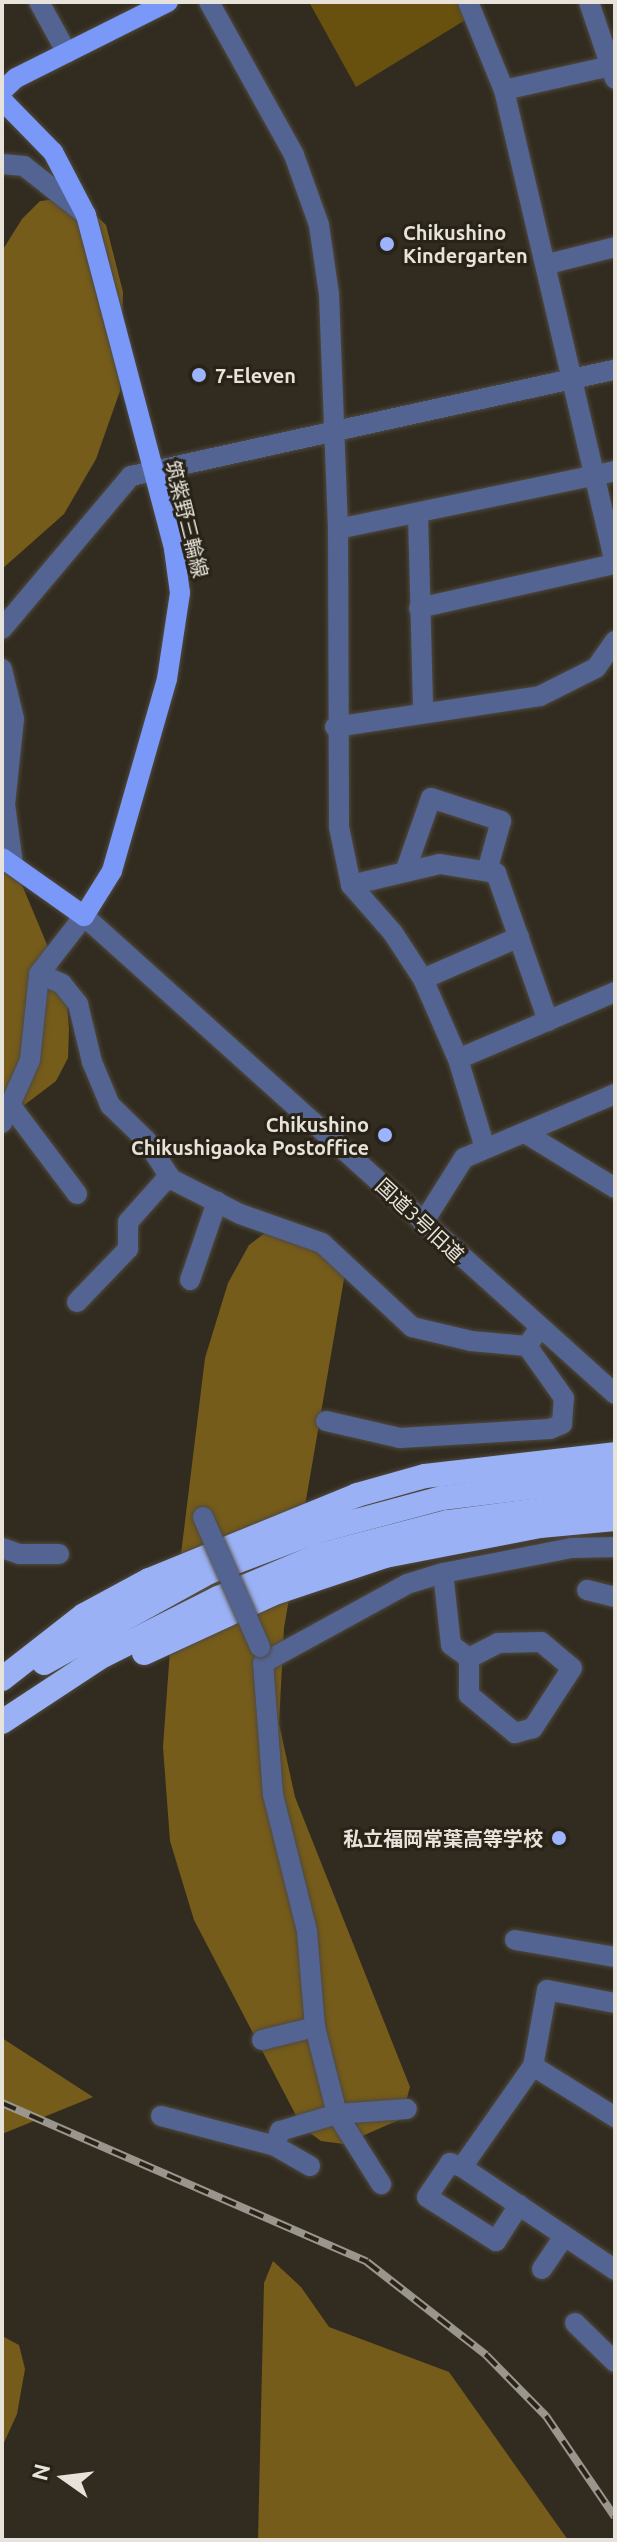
<!DOCTYPE html>
<meta charset="utf-8">
<style>
body{margin:0}
#map{position:relative;width:617px;height:2542px;overflow:hidden;background:#322c20;font-family:Ubuntu,"Noto Sans JP",sans-serif}
div>[style]{position:absolute}
[style*='--x']{left:calc(var(--x)*1px);top:calc(var(--y)*1px);width:calc(var(--w)*1px);rotate:calc(var(--a)*1deg)}
.green>*{inset:0;background:#68500e}
.forest>*{inset:0;background:#765c1a}
.roads{filter:drop-shadow(0 0 2px #4f493e) drop-shadow(0 0 2px #4f493e)}
.minor>*{height:20px;margin:-10px;padding:0 10px;transform-origin:10px;border-radius:10px;background:#546492}
.major>*{height:20px;margin:-10px;padding:0 10px;transform-origin:10px;border-radius:10px;background:#7a98f8}
.highway>*{height:24px;margin:-12px;padding:0 12px;transform-origin:12px;border-radius:12px;background:#9ab1f6}
.rail>*{height:8px;margin-top:-4px;transform-origin:0;background:repeating-linear-gradient(90deg,#282316 0 15px,#9b968d 0 30px);box-sizing:border-box;border-block:2px solid #9b968d}
.bridges{filter:drop-shadow(0 0 2px #4f493e) drop-shadow(0 0 2px #4f493e)}
.minor-bridge>*{height:20px;margin:-10px;padding:0 10px;transform-origin:10px;border-radius:10px;background:#546492}
.dots>*{width:22px;height:22px;translate:-50% -50%;box-sizing:border-box;border:4px solid #282316;border-radius:50%}
span{translate:-50% -50%;white-space:nowrap;text-align:center;line-height:1.15;-webkit-text-stroke:6px #282316;paint-order:stroke}
.poi-label{font-size:20px;color:#e7e3db;font-weight:700}
.left{translate:0 -50%;text-align:left}
.right{translate:-100% -50%;text-align:right}
.street-label{font-size:20px;color:#e7e3db}
.frame{position:absolute;inset:0;border:4px solid #e7e3db;pointer-events:none}
.north{position:absolute;left:24px;top:2438px;width:80px;height:80px;-webkit-text-stroke:6px #282316;paint-order:stroke;rotate:284deg;font-size:22px;font-weight:700;line-height:32px;text-align:center;color:#e7e3db}
.north::after{content:'';display:block;margin:auto;width:28px;height:36px;background:#e7e3db;clip-path:polygon(50% 0,100% 100%,50% 72%,0 100%)}
</style>
<div id="map">
<div class="green">
<div style="clip-path:polygon(309px 2px,458px 2px,467px 19px,356px 87px)"></div>
</div>
<div class="forest">
<div style="clip-path:polygon(65px 198px,85px 205px,106px 225px,123px 292px,120px 391px,96px 459px,64px 514px,2px 569px,2px 251px,22px 219px,40px 201px)"></div>
<div style="clip-path:polygon(2px 837px,66px 990px,69px 1029px,68px 1058px,56px 1081px,23px 1106px,2px 1113px)"></div>
<div style="clip-path:polygon(274px 1226px,341px 1253px,344px 1279px,284px 1628px,279px 1724px,295px 1797px,410px 2087px,401px 2119px,344px 2144px,321px 2141px,302px 2127px,194px 1920px,170px 1841px,163px 1747px,171px 1636px,205px 1358px,228px 1283px,249px 1245px)"></div>
<div style="clip-path:polygon(2px 2038px,93px 2097px,2px 2134px)"></div>
<div style="clip-path:polygon(273px 2261px,301px 2287px,329px 2327px,449px 2372px,568px 2540px,258px 2540px,264px 2283px)"></div>
<div style="clip-path:polygon(2px 2336px,19px 2345px,25px 2369px,17px 2414px,2px 2447px)"></div>
</div>
<div class="roads">
<div class="minor">
<div style="--x:39;--y:2;--w:58;--a:61.2"></div>
<div style="--x:209;--y:2;--w:175;--a:60.9"></div>
<div style="--x:294;--y:155;--w:74;--a:70.3"></div>
<div style="--x:319;--y:225;--w:70;--a:81.8"></div>
<div style="--x:329;--y:294;--w:235;--a:87.8"></div>
<div style="--x:338;--y:529;--w:298;--a:89.8"></div>
<div style="--x:339;--y:827;--w:59;--a:78.3"></div>
<div style="--x:351;--y:885;--w:64;--a:48.8"></div>
<div style="--x:393;--y:933;--w:55;--a:56.9"></div>
<div style="--x:423;--y:979;--w:87;--a:66.4"></div>
<div style="--x:458;--y:1059;--w:93;--a:73.1"></div>
<div style="--x:468;--y:2;--w:95;--a:67.8"></div>
<div style="--x:504;--y:90;--w:485;--a:76.8"></div>
<div style="--x:589;--y:2;--w:81;--a:71.3"></div>
<div style="--x:504;--y:90;--w:114;--a:-12.7"></div>
<div style="--x:2;--y:164;--w:22;--a:5"></div>
<div style="--x:24;--y:166;--w:79;--a:38.3"></div>
<div style="--x:548;--y:264;--w:69;--a:-14.2"></div>
<div style="--x:418;--y:514;--w:196;--a:88.5"></div>
<div style="--x:338;--y:529;--w:283;--a:-11.8"></div>
<div style="--x:419;--y:608;--w:201;--a:-12.7"></div>
<div style="--x:2;--y:629;--w:200;--a:-49.9"></div>
<div style="--x:131;--y:476;--w:495;--a:-12.4"></div>
<div style="--x:2;--y:669;--w:51;--a:76.5"></div>
<div style="--x:14;--y:719;--w:85;--a:96"></div>
<div style="--x:5;--y:804;--w:61;--a:82.4"></div>
<div style="--x:335;--y:727;--w:207;--a:-8.6"></div>
<div style="--x:540;--y:696;--w:63;--a:-26.6"></div>
<div style="--x:596;--y:668;--w:33;--a:-55"></div>
<div style="--x:406;--y:869;--w:75;--a:-70.6"></div>
<div style="--x:431;--y:798;--w:74;--a:18.2"></div>
<div style="--x:501;--y:821;--w:52;--a:105.6"></div>
<div style="--x:351;--y:885;--w:91;--a:-13.3"></div>
<div style="--x:440;--y:864;--w:57;--a:9.1"></div>
<div style="--x:496;--y:873;--w:157;--a:70.6"></div>
<div style="--x:39;--y:974;--w:25;--a:23"></div>
<div style="--x:62;--y:984;--w:26;--a:51"></div>
<div style="--x:78;--y:1004;--w:60;--a:76.4"></div>
<div style="--x:92;--y:1062;--w:47;--a:67.3"></div>
<div style="--x:110;--y:1105;--w:50;--a:44.2"></div>
<div style="--x:146;--y:1140;--w:46;--a:57.3"></div>
<div style="--x:171;--y:1179;--w:77;--a:26.9"></div>
<div style="--x:240;--y:1214;--w:87;--a:19.5"></div>
<div style="--x:322;--y:1243;--w:123;--a:43"></div>
<div style="--x:412;--y:1327;--w:61;--a:13.3"></div>
<div style="--x:471;--y:1341;--w:56;--a:5.1"></div>
<div style="--x:527;--y:1346;--w:19;--a:-55"></div>
<div style="--x:423;--y:979;--w:105;--a:-23.6"></div>
<div style="--x:458;--y:1059;--w:171;--a:-23.1"></div>
<div style="--x:11;--y:1106;--w:110;--a:53.1"></div>
<div style="--x:2;--y:1123;--w:69;--a:-66"></div>
<div style="--x:30;--y:1060;--w:86;--a:-84"></div>
<div style="--x:39;--y:974;--w:73;--a:-52.2"></div>
<div style="--x:84;--y:916;--w:714;--a:41.99"></div>
<div style="--x:525;--y:1133;--w:105;--a:31.4"></div>
<div style="--x:423;--y:1223;--w:77;--a:-57.8"></div>
<div style="--x:464;--y:1158;--w:164;--a:-23"></div>
<div style="--x:190;--y:1280;--w:83;--a:-70.9"></div>
<div style="--x:77;--y:1302;--w:74;--a:-46.1"></div>
<div style="--x:128;--y:1249;--w:27;--a:-90"></div>
<div style="--x:128;--y:1222;--w:62;--a:-48.3"></div>
<div style="--x:326;--y:1421;--w:76;--a:12.9"></div>
<div style="--x:400;--y:1438;--w:150;--a:-3.4"></div>
<div style="--x:550;--y:1429;--w:13;--a:-23"></div>
<div style="--x:562;--y:1424;--w:26;--a:-86"></div>
<div style="--x:564;--y:1398;--w:64;--a:-125.4"></div>
<div style="--x:2;--y:1548;--w:18;--a:19"></div>
<div style="--x:19;--y:1554;--w:40;--a:0"></div>
<div style="--x:587;--y:1590;--w:29;--a:14"></div>
<div style="--x:541;--y:1642;--w:40;--a:40"></div>
<div style="--x:572;--y:1668;--w:72;--a:123"></div>
<div style="--x:533;--y:1728;--w:19;--a:164"></div>
<div style="--x:515;--y:1733;--w:60;--a:-140.4"></div>
<div style="--x:469;--y:1695;--w:37;--a:-90"></div>
<div style="--x:469;--y:1658;--w:33;--a:-27"></div>
<div style="--x:498;--y:1643;--w:43;--a:-1.3"></div>
<div style="--x:469;--y:1658;--w:22;--a:-144"></div>
<div style="--x:451;--y:1645;--w:72;--a:-96.3"></div>
<div style="--x:443;--y:1573;--w:131;--a:-11"></div>
<div style="--x:572;--y:1548;--w:43;--a:-1.3"></div>
<div style="--x:515;--y:1940;--w:101;--a:9.6"></div>
<div style="--x:615;--y:2003;--w:69;--a:-169.2"></div>
<div style="--x:547;--y:1990;--w:77;--a:100.4"></div>
<div style="--x:533;--y:2066;--w:123;--a:125.1"></div>
<div style="--x:462;--y:2167;--w:184;--a:33.9"></div>
<div style="--x:315;--y:2027;--w:90;--a:75.8"></div>
<div style="--x:337;--y:2114;--w:70;--a:-4.1"></div>
<div style="--x:262;--y:2040;--w:55;--a:-13.8"></div>
<div style="--x:315;--y:2027;--w:96;--a:-94.8"></div>
<div style="--x:307;--y:1931;--w:140;--a:-104"></div>
<div style="--x:273;--y:1795;--w:132;--a:-94.3"></div>
<div style="--x:263;--y:1663;--w:164;--a:-28.7"></div>
<div style="--x:407;--y:1584;--w:38;--a:-17"></div>
<div style="--x:533;--y:2066;--w:97;--a:31.9"></div>
<div style="--x:161;--y:2116;--w:118;--a:14.7"></div>
<div style="--x:310;--y:2166;--w:40;--a:-150.3"></div>
<div style="--x:275;--y:2146;--w:16;--a:-72"></div>
<div style="--x:280;--y:2131;--w:59;--a:-16.6"></div>
<div style="--x:337;--y:2114;--w:83;--a:57.8"></div>
<div style="--x:462;--y:2167;--w:13;--a:-162"></div>
<div style="--x:450;--y:2163;--w:41;--a:124.1"></div>
<div style="--x:427;--y:2197;--w:82;--a:32.5"></div>
<div style="--x:496;--y:2241;--w:43;--a:-57.4"></div>
<div style="--x:542;--y:2269;--w:40;--a:-56"></div>
<div style="--x:575;--y:2323;--w:56;--a:44.3"></div>
</div>
<div class="major">
<div style="--x:2;--y:91;--w:19;--a:-43"></div>
<div style="--x:16;--y:78;--w:170;--a:-26.6"></div>
<div style="--x:2;--y:100;--w:73;--a:45.6"></div>
<div style="--x:53;--y:152;--w:71;--a:62.4"></div>
<div style="--x:86;--y:215;--w:345;--a:75.2"></div>
<div style="--x:174;--y:549;--w:44;--a:82.2"></div>
<div style="--x:180;--y:593;--w:87;--a:98.6"></div>
<div style="--x:167;--y:679;--w:200;--a:106"></div>
<div style="--x:112;--y:871;--w:53;--a:121.9"></div>
<div style="--x:84;--y:916;--w:100;--a:-144.7"></div>
</div>
<div class="highway">
<div style="--x:144;--y:1653;--w:141;--a:-24.7"></div>
<div style="--x:272;--y:1594;--w:119;--a:-18.6"></div>
<div style="--x:385;--y:1556;--w:158;--a:-11"></div>
<div style="--x:540;--y:1526;--w:75;--a:-5.3"></div>
<div style="--x:44;--y:1663;--w:188;--a:-28.9"></div>
<div style="--x:209;--y:1572;--w:113;--a:-20.7"></div>
<div style="--x:315;--y:1532;--w:131;--a:-15"></div>
<div style="--x:442;--y:1498;--w:174;--a:-6.9"></div>
<div style="--x:2;--y:1679;--w:104;--a:-38"></div>
<div style="--x:84;--y:1615;--w:74;--a:-28.3"></div>
<div style="--x:149;--y:1580;--w:225;--a:-22.2"></div>
<div style="--x:357;--y:1495;--w:71;--a:-15.6"></div>
<div style="--x:425;--y:1476;--w:191;--a:-6.6"></div>
<div style="--x:2;--y:1722;--w:116;--a:-33.4"></div>
<div style="--x:99;--y:1658;--w:133;--a:-26.8"></div>
<div style="--x:218;--y:1598;--w:111;--a:-22.9"></div>
<div style="--x:320;--y:1555;--w:132;--a:-14.5"></div>
<div style="--x:448;--y:1522;--w:168;--a:-7.5"></div>
</div>
</div>
<div class="rail">
<div style="--x:2;--y:2103;--w:398;--a:23.5"></div>
<div style="--x:367;--y:2262;--w:151;--a:38"></div>
<div style="--x:486;--y:2355;--w:86;--a:45.5"></div>
<div style="--x:546;--y:2416;--w:122;--a:55.7"></div>
</div>
<div class="bridges">
<div class="minor-bridge">
<div style="--x:203;--y:1517;--w:142;--a:66.3"></div>
</div>
</div>
<div class="dots">
<div style="left:387px;top:244px;background:#9bb4fd"></div>
<div style="left:199px;top:375px;background:#9bb4fd"></div>
<div style="left:385px;top:1135px;background:#9bb4fd"></div>
<div style="left:559px;top:1838px;background:#9bb4fd"></div>
</div>
<div class="poi-label">
<span class="left" style="left:403px;top:244px">Chikushino<br>Kindergarten</span>
<span class="left" style="left:215px;top:375px">7-Eleven</span>
<span class="right" style="left:369px;top:1136px">Chikushino<br>Chikushigaoka Postoffice</span>
<span class="right" style="left:543px;top:1838px">私立福岡常葉高等学校</span>
</div>
<div class="street-label">
<span style="left:187px;top:519px;rotate:76deg">筑紫野三輪線</span>
<span style="left:420px;top:1220px;rotate:43deg">国道3号旧道</span>
</div>
<div class="frame"></div>
<div class="north">N</div>
</div>
